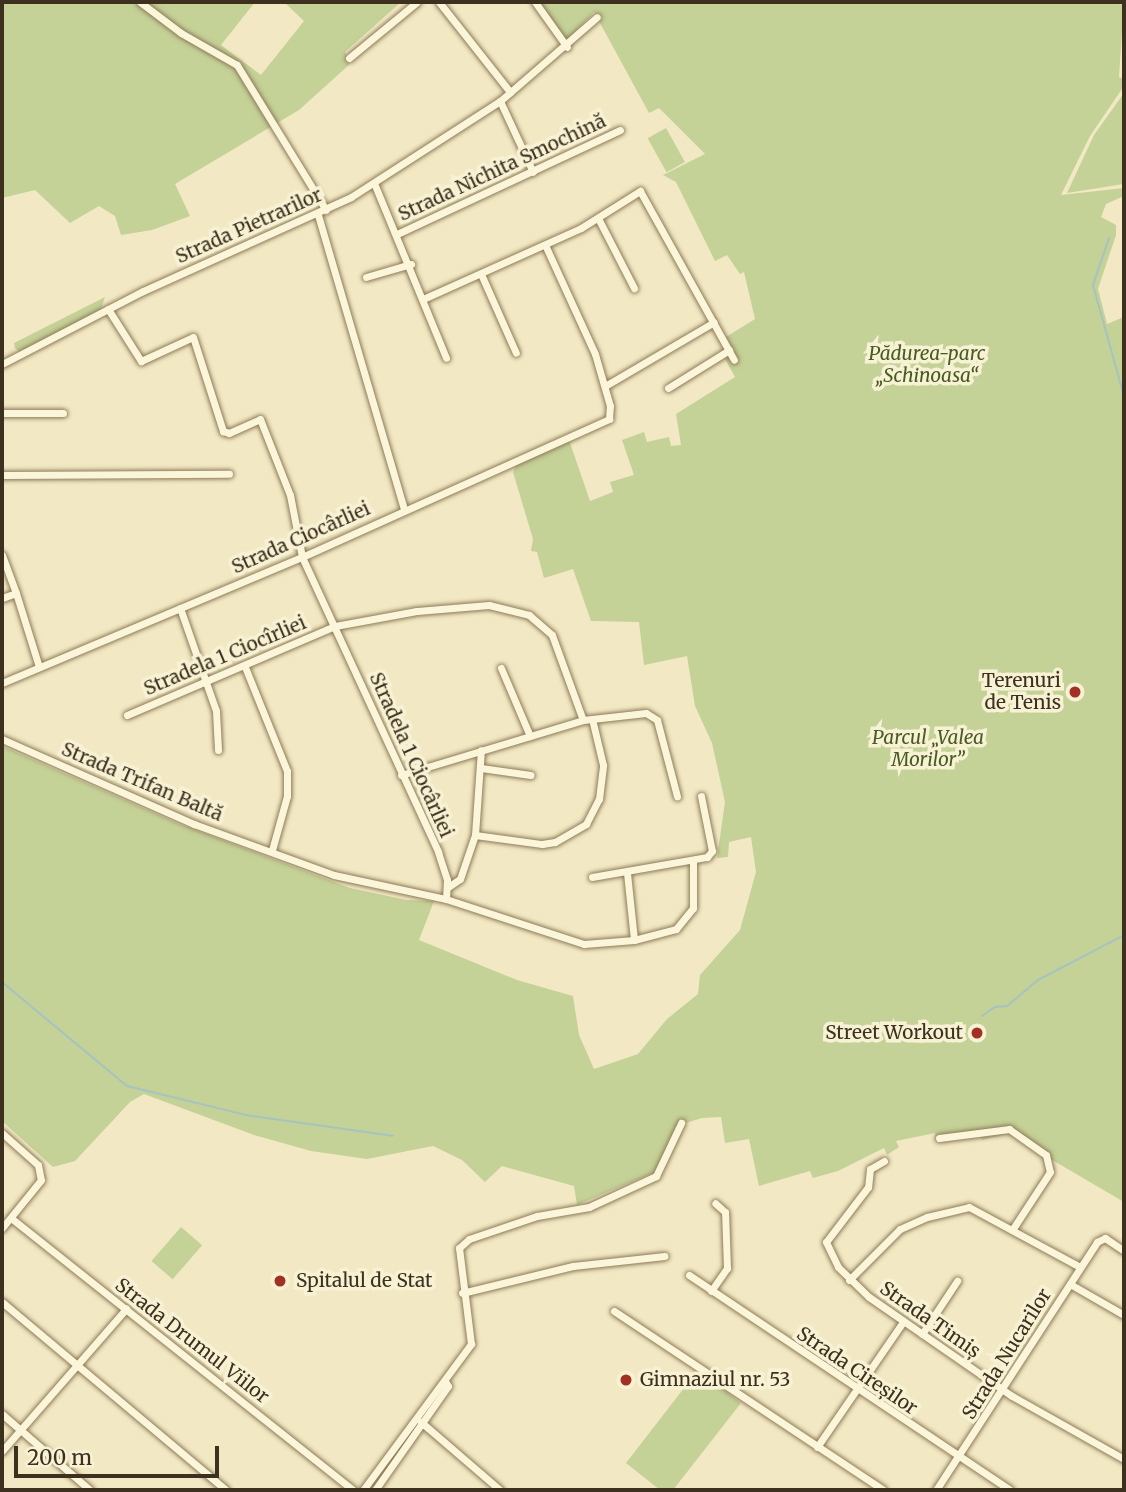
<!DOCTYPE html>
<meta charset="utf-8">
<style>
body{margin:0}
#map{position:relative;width:1126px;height:1492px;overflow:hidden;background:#f2e9c4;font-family:Merriweather,serif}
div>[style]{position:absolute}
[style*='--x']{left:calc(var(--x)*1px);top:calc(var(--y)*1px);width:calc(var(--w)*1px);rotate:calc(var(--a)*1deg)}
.green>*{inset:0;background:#c4d197;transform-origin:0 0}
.stream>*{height:2px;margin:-1px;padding:0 1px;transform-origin:1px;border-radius:1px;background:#a6c4bf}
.roads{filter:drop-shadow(0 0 2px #8e7b59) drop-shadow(0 0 2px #8e7b59)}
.minor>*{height:7px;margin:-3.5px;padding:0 3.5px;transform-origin:3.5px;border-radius:3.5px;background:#fbf5d9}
.dots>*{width:19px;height:19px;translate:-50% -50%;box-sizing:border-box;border:4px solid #f8f2d5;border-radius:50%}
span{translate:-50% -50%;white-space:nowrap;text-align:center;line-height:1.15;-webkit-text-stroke:7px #f8f2d5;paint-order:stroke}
.street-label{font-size:19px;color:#3d301e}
.park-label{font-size:19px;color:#475b23;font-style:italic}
.poi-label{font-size:19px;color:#3d301e}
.right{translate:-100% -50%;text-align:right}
.left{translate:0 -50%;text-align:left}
.frame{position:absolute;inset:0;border:4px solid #3d301e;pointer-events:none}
.scale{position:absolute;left:14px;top:1446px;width:205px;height:32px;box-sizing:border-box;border:4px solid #3d301e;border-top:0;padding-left:9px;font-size:21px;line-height:24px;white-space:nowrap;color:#3d301e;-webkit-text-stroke:5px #f8f2d5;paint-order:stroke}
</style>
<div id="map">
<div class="green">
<div style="clip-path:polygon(2px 2px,255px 2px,221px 45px,261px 75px,304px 21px,284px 2px,401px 2px,345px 52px,350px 64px,299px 110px,175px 184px,190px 216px,152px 230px,121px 235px,115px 216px,99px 206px,70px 223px,35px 190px,2px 198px)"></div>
<div style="clip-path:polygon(540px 2px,1124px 2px,1119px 77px,1124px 79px,1124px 86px,1090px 136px,1061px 195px,1124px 188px,1124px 196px,1106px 204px,1101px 217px,1116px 225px,1116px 235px,1098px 289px,1107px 324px,1124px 317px,1124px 1202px,1008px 1134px,982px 1140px,979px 1133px,936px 1142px,935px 1133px,896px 1141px,899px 1147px,887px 1155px,884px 1148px,838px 1171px,813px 1178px,810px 1171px,759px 1186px,749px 1139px,725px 1143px,721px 1117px,702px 1118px,676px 1126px,657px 1171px,577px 1205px,574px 1186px,502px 1166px,485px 1182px,462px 1160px,433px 1146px,367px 1159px,311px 1151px,254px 1135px,144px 1094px,130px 1102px,75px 1161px,53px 1167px,2px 1121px,2px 746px,179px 824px,350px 888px,406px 900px,434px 901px,419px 940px,517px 980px,573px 996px,579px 1035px,594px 1069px,638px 1054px,667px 1019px,698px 994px,700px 975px,740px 930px,756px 872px,751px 837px,729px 842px,728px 857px,717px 858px,725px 802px,712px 743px,695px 706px,687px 656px,644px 665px,639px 622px,591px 621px,573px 569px,544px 578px,537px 552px,531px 551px,533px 539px,513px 472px,517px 464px,569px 440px,590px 501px,613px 492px,610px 482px,634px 475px,622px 440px,644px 432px,647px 442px,669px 437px,671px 446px,681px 445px,676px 414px,735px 377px,725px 359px,735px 352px,726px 337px,755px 319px,744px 272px,740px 274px,727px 255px,715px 261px,676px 182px,663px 175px,705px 154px,659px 108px,649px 113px,594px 12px,566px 41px)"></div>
<div style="clip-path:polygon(1124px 93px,1124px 184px,1067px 193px,1094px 135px)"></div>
<div style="left:666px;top:128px;width:39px;height:21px;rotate:61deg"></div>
<div style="clip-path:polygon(105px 297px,101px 309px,21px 353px,15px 348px,14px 343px)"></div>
<div style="left:181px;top:1227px;width:28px;height:45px;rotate:41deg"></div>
<div style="clip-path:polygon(698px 1370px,741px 1403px,673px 1490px,660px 1490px,626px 1463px)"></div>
</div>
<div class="stream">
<div style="--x:1109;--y:238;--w:50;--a:108.8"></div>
<div style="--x:1093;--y:285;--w:115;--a:74.4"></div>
<div style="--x:2;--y:982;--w:163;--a:39.8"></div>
<div style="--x:127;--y:1086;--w:122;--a:13.7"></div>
<div style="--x:246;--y:1115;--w:148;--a:8.1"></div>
<div style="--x:982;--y:1016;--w:16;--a:-35"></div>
<div style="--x:995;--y:1007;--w:12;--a:-5"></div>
<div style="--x:1007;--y:1006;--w:40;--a:-40"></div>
<div style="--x:1038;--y:980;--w:97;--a:-27.6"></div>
</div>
<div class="roads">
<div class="minor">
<div style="--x:140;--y:2;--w:51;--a:37.1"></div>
<div style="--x:181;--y:33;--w:64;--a:29.7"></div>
<div style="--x:237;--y:65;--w:170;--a:58.5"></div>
<div style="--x:439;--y:2;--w:115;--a:51.7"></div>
<div style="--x:535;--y:2;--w:55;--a:54.6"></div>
<div style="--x:349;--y:58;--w:88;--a:-39.5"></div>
<div style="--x:500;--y:101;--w:78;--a:65.1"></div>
<div style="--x:374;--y:183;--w:189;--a:67.6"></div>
<div style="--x:318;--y:215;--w:306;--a:73.7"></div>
<div style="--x:598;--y:218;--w:79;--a:62.8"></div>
<div style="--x:397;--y:234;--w:246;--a:-25"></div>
<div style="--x:481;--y:274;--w:86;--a:66.1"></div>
<div style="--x:366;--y:277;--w:47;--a:-16.1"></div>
<div style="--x:423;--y:299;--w:173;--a:-24.2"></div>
<div style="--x:581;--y:228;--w:70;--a:-32.1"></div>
<div style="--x:640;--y:191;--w:193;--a:60.9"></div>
<div style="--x:108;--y:309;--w:62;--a:57.6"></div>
<div style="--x:141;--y:361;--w:57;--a:-24.8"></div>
<div style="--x:193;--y:337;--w:99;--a:72.3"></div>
<div style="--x:223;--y:431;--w:6;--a:18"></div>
<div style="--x:229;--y:433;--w:34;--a:-24"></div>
<div style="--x:260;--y:419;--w:82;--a:68.5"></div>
<div style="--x:290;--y:495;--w:63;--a:79"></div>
<div style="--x:302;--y:557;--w:325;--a:65.2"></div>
<div style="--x:438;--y:852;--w:29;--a:72"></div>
<div style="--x:447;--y:880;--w:19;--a:93"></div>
<div style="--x:2;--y:364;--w:159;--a:-27.4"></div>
<div style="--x:143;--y:291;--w:228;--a:-24.3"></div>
<div style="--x:351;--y:197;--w:177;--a:-32.8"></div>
<div style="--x:500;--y:101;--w:128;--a:-40.9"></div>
<div style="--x:605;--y:386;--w:126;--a:-30.4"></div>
<div style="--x:668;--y:388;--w:72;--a:-31.9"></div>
<div style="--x:2;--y:413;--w:61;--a:0"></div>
<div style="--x:2;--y:475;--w:227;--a:-0.3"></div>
<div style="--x:2;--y:555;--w:40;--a:69.8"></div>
<div style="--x:16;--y:593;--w:15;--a:160"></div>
<div style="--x:16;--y:593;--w:77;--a:72.7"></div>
<div style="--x:180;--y:608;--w:109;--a:70.7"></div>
<div style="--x:216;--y:711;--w:39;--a:87"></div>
<div style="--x:245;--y:667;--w:112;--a:68"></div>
<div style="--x:287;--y:771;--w:25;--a:90"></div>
<div style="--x:287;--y:796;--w:56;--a:105.5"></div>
<div style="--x:501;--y:668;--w:74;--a:66.9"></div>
<div style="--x:2;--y:683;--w:325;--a:-22.8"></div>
<div style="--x:302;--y:557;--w:337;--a:-24.2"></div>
<div style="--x:609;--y:419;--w:13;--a:-86"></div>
<div style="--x:610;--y:406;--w:54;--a:-106.1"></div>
<div style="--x:595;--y:354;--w:120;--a:-114.6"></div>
<div style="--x:127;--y:715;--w:226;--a:-23.2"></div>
<div style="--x:335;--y:626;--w:83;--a:-10.4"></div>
<div style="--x:417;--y:611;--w:72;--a:-4.8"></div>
<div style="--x:489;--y:605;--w:41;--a:14"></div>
<div style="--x:529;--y:615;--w:30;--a:41"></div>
<div style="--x:552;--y:635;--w:90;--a:70"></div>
<div style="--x:2;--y:739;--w:210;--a:23.9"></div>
<div style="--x:194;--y:824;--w:149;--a:20"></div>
<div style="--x:334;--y:875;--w:115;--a:12.1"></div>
<div style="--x:446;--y:899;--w:145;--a:18.1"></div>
<div style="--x:584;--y:944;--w:50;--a:-4.6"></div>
<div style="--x:634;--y:940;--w:43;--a:-14.7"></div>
<div style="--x:676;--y:929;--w:27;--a:-51"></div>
<div style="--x:693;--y:908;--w:48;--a:-90"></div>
<div style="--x:481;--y:768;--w:50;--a:8"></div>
<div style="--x:401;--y:775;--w:190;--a:-16.8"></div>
<div style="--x:583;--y:720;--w:63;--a:-6.3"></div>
<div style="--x:646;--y:713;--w:13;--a:32"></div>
<div style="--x:657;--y:720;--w:79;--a:75.3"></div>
<div style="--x:475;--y:835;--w:68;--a:7.7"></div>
<div style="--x:542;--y:844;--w:13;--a:-9"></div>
<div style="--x:555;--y:842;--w:36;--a:-30"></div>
<div style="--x:586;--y:824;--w:28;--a:-63"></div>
<div style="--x:599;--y:799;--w:34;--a:-83"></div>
<div style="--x:603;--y:765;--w:47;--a:-103.4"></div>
<div style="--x:627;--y:873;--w:67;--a:84"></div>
<div style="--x:592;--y:877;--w:117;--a:-9.9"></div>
<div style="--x:707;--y:857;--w:8;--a:-50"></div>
<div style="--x:712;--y:851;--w:56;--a:-101.3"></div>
<div style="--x:448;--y:887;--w:14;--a:-34"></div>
<div style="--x:460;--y:879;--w:46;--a:-71.2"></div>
<div style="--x:475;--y:835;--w:85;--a:-86"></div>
<div style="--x:2;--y:1133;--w:48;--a:41.6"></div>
<div style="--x:38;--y:1165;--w:15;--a:79"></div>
<div style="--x:41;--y:1180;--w:62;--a:129.1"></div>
<div style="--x:939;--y:1138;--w:71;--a:-7.3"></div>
<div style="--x:1009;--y:1129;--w:45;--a:35.1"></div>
<div style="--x:1046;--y:1155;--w:17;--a:77"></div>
<div style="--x:1050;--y:1172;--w:69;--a:123.2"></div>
<div style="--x:884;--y:1161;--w:16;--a:150"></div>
<div style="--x:870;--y:1169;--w:18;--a:96"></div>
<div style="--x:868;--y:1187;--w:69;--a:127.4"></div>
<div style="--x:826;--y:1242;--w:28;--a:64"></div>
<div style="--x:838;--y:1267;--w:43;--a:44.1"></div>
<div style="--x:869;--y:1297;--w:174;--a:34.7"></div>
<div style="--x:1012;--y:1396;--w:129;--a:29.4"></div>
<div style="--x:11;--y:1218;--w:437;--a:38.5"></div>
<div style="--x:689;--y:1275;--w:386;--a:33.8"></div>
<div style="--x:849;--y:1280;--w:72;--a:-45"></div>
<div style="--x:900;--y:1229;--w:30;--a:-24"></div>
<div style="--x:927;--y:1217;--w:43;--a:-13.4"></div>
<div style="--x:969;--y:1207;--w:126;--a:28.4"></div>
<div style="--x:1070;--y:1284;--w:62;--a:29.9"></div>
<div style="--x:711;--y:1291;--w:28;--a:-55"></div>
<div style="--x:727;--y:1268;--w:56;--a:-92"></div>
<div style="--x:725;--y:1212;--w:13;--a:-138"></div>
<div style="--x:462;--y:1293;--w:114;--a:-13.7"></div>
<div style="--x:573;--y:1266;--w:92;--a:-6.3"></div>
<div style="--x:2;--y:1302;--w:292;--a:40"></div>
<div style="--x:614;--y:1311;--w:323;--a:33.6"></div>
<div style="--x:922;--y:1334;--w:64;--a:-56.6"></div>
<div style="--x:2;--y:1414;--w:116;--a:40.8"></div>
<div style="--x:421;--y:1422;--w:104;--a:40.7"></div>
<div style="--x:817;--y:1447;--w:152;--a:-55.5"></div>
<div style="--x:2;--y:1451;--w:189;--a:-48.9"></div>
<div style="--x:363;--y:1490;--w:182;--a:-53.5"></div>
<div style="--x:471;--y:1344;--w:97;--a:-97.1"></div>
<div style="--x:459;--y:1248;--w:13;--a:-42"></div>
<div style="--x:469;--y:1239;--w:72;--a:-18.7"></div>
<div style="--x:537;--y:1216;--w:53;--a:-9.8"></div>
<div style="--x:589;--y:1207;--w:74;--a:-24.8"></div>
<div style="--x:656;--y:1176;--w:59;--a:-64.7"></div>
<div style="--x:375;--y:1490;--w:127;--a:-54.9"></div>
<div style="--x:448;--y:1386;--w:6;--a:-121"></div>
<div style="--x:936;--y:1490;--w:296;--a:-57"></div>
<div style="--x:1097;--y:1242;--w:9;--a:-27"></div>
<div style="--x:1105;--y:1238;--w:23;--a:34"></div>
</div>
</div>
<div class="dots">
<div style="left:1075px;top:692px;background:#a23124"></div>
<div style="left:977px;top:1033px;background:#a23124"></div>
<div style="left:280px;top:1281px;background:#a23124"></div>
<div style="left:626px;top:1380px;background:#a23124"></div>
</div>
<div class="street-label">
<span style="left:502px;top:168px;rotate:-25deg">Strada Nichita Smochină</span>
<span style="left:249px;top:226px;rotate:-24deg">Strada Pietrarilor</span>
<span style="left:301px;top:538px;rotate:-24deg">Strada Ciocârliei</span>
<span style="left:225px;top:656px;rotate:-23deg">Stradela 1 Ciocîrliei</span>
<span style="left:411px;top:755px;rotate:66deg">Stradela 1 Ciocârliei</span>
<span style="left:142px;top:782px;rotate:23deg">Strada Trifan Baltă</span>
<span style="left:930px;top:1320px;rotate:35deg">Strada Timiș</span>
<span style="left:192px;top:1341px;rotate:38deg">Strada Drumul Viilor</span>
<span style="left:1007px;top:1354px;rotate:-58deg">Strada Nucarilor</span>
<span style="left:857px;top:1371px;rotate:34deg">Strada Cireșilor</span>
</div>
<div class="park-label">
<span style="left:927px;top:365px">Pădurea-parc<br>„Schinoasa“</span>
<span style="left:928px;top:749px">Parcul „Valea<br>Morilor”</span>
</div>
<div class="poi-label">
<span class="right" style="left:1061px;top:692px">Terenuri<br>de Tenis</span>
<span class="right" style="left:963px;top:1033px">Street Workout</span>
<span class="left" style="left:296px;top:1281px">Spitalul de Stat</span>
<span class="left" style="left:640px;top:1380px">Gimnaziul nr. 53</span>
</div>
<div class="frame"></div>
<div class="scale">200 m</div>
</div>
